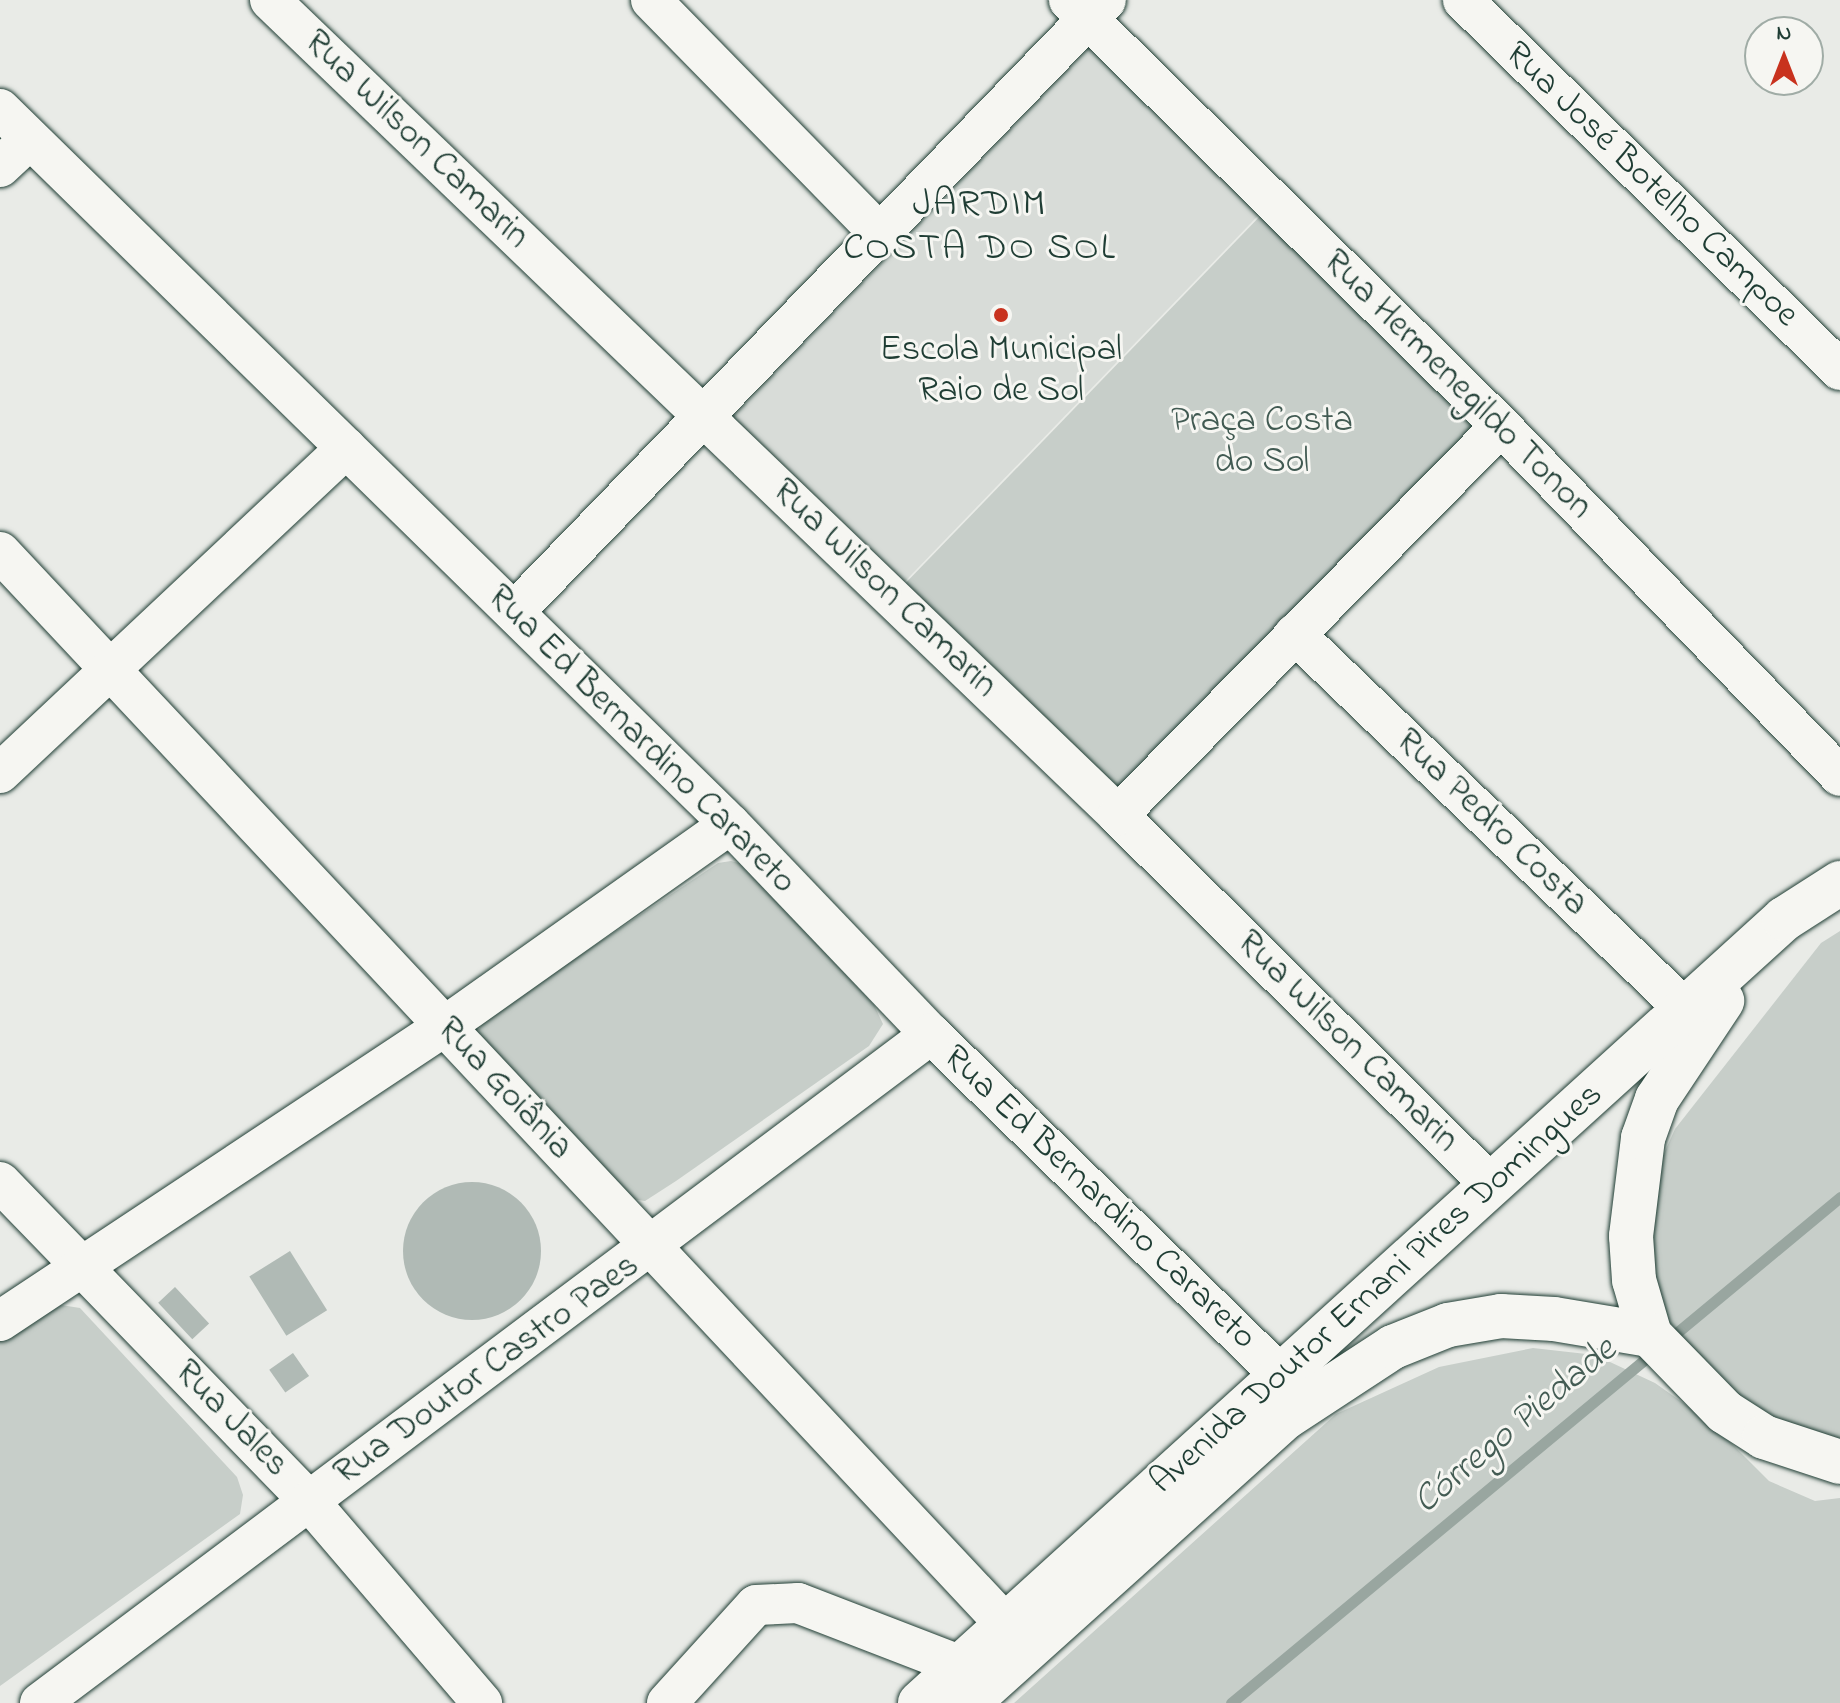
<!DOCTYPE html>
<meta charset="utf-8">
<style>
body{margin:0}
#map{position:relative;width:1840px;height:1703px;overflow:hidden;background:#e9ebe7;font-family:"Indie Flower",sans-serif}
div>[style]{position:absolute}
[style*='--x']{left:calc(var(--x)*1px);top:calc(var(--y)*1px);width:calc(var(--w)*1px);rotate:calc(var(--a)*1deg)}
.built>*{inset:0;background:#d8dcd8;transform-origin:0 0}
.green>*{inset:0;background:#c7cec9;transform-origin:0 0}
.stream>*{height:11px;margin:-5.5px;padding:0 5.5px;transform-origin:5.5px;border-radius:5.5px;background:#99a6a0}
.building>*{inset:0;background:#b0bab5;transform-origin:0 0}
.round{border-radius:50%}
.roads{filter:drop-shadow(0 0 2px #1f3d34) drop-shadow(0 0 2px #1f3d34)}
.minor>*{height:40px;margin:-20px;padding:0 20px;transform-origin:20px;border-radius:20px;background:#f6f6f2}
.major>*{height:44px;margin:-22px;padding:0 22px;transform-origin:22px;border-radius:22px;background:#f6f6f2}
.dots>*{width:22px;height:22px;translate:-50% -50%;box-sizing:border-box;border:4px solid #f6f6f2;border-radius:50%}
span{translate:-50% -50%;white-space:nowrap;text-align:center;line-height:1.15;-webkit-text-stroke:6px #f6f6f2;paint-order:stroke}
.street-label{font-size:36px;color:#1f3d34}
.poi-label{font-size:36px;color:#1f3d34}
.park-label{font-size:36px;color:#415a52}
.neighbourhood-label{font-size:38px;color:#1f3d34;letter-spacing:2px}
.water-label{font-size:38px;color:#445c54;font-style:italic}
.north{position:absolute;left:1744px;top:16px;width:80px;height:80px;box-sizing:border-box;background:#f6f6f2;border:2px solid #a0aca6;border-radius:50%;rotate:0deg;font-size:22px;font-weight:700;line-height:32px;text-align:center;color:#1f3d34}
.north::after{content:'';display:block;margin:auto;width:28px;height:36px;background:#c8321e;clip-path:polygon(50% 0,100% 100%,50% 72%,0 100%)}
</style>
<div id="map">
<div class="built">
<div style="left:1094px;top:43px;width:238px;height:525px;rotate:44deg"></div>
</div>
<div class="green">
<div style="left:1266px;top:210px;width:311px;height:526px;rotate:44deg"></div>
<div style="clip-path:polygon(731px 861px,743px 864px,874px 1005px,883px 1024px,869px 1046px,676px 1181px,645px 1201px,625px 1198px,477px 1035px,483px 1020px,718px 863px)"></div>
<div style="clip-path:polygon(1840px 931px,1840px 1450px,1774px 1428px,1687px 1348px,1646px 1286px,1653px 1178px,1675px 1129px,1821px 943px)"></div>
<div style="clip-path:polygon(61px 1305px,80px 1308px,237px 1477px,243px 1495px,240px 1514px,0 1686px,0 1341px)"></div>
<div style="clip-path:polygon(1533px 1348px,1595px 1355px,1655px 1383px,1710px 1422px,1769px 1481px,1815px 1501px,1840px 1498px,1840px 1703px,1014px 1703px,1336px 1414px,1439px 1367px)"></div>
</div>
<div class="stream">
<div style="--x:1668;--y:1340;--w:224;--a:-39.7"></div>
<div style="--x:1231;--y:1703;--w:551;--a:-39.7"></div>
</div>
<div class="building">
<div class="round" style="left:403px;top:1182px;width:138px;height:138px"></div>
<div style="left:290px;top:1251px;width:70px;height:48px;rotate:58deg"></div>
<div style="left:175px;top:1287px;width:50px;height:23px;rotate:47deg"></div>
<div style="left:293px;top:1353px;width:28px;height:29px;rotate:55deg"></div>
</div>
<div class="roads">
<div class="minor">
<div style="--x:270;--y:0;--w:1176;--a:43.86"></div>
<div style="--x:1118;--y:815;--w:524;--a:44.77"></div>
<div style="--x:651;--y:0;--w:327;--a:45.6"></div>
<div style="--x:1069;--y:0;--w:607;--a:44.6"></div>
<div style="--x:1501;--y:426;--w:487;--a:45.9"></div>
<div style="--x:1463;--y:0;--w:528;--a:44.46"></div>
<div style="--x:0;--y:109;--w:1022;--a:44.41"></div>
<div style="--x:730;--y:824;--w:291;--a:46.3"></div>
<div style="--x:931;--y:1034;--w:487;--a:44.3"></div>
<div style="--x:0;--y:167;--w:41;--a:-43"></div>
<div style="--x:0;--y:552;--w:1472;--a:46.84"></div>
<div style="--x:514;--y:612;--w:851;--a:-45.95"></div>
<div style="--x:1295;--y:634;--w:544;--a:43.88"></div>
<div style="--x:0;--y:773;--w:475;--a:-43.2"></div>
<div style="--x:1118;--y:815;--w:546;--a:-45.45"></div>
<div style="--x:0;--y:1182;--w:444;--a:45.9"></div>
<div style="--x:309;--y:1501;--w:266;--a:49.4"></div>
<div style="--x:0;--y:1321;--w:534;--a:-33.54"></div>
<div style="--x:445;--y:1026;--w:349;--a:-35.3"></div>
<div style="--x:40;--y:1703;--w:1114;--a:-36.9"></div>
<div style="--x:667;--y:1703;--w:132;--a:-47.8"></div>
<div style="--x:756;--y:1605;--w:42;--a:-2.7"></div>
<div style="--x:798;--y:1603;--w:175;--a:21.1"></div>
</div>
<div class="major">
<div style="--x:1650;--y:1335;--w:57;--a:-106.2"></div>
<div style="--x:1634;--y:1280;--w:44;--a:-93.9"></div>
<div style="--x:1631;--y:1236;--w:99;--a:-83"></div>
<div style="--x:1643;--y:1138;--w:41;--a:-70.3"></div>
<div style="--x:1657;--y:1099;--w:118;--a:-56.4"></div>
<div style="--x:920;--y:1703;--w:1167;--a:-42.22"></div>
<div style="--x:1784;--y:919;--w:67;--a:-32.7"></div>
<div style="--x:968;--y:1703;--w:428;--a:-42"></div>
<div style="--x:1286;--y:1417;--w:128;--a:-33.2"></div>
<div style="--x:1393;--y:1347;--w:59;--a:-21.8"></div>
<div style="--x:1448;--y:1325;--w:54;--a:-9.6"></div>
<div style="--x:1501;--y:1316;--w:53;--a:3.2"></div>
<div style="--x:1554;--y:1319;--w:97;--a:9.5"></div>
<div style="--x:1650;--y:1335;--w:107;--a:45.8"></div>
<div style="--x:1725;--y:1412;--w:46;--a:32.7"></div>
<div style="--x:1764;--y:1437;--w:80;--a:18.2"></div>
</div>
</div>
<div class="dots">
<div style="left:1001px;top:315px;background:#c8321e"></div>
</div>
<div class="street-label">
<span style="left:416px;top:140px;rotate:44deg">Rua Wilson Camarin</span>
<span style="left:1651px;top:185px;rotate:44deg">Rua José Botelho Campoe</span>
<span style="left:1457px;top:385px;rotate:45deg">Rua Hermenegildo Tonon</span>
<span style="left:884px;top:589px;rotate:44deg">Rua Wilson Camarin</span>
<span style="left:641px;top:740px;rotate:45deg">Rua Ed Bernardino Carareto</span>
<span style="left:1491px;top:823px;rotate:44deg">Rua Pedro Costa</span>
<span style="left:1347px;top:1042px;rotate:45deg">Rua Wilson Camarin</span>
<span style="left:504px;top:1089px;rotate:47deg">Rua Goiânia</span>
<span style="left:1099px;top:1198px;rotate:44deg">Rua Ed Bernardino Carareto</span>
<span style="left:1377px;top:1289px;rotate:-42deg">Avenida Doutor Ernani Pires Domingues</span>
<span style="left:487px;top:1370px;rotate:-36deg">Rua Doutor Castro Paes</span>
<span style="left:231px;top:1419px;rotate:46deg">Rua Jales</span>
</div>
<div class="poi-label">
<span style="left:1001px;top:371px">Escola Municipal<br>Raio de Sol</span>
</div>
<div class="park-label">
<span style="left:1262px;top:442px">Praça Costa<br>do Sol</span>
</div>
<div class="neighbourhood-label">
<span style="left:980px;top:228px">JARDIM<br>COSTA DO SOL</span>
</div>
<div class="water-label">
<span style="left:1516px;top:1427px;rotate:-40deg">Córrego Piedade</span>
</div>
<div class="north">N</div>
</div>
